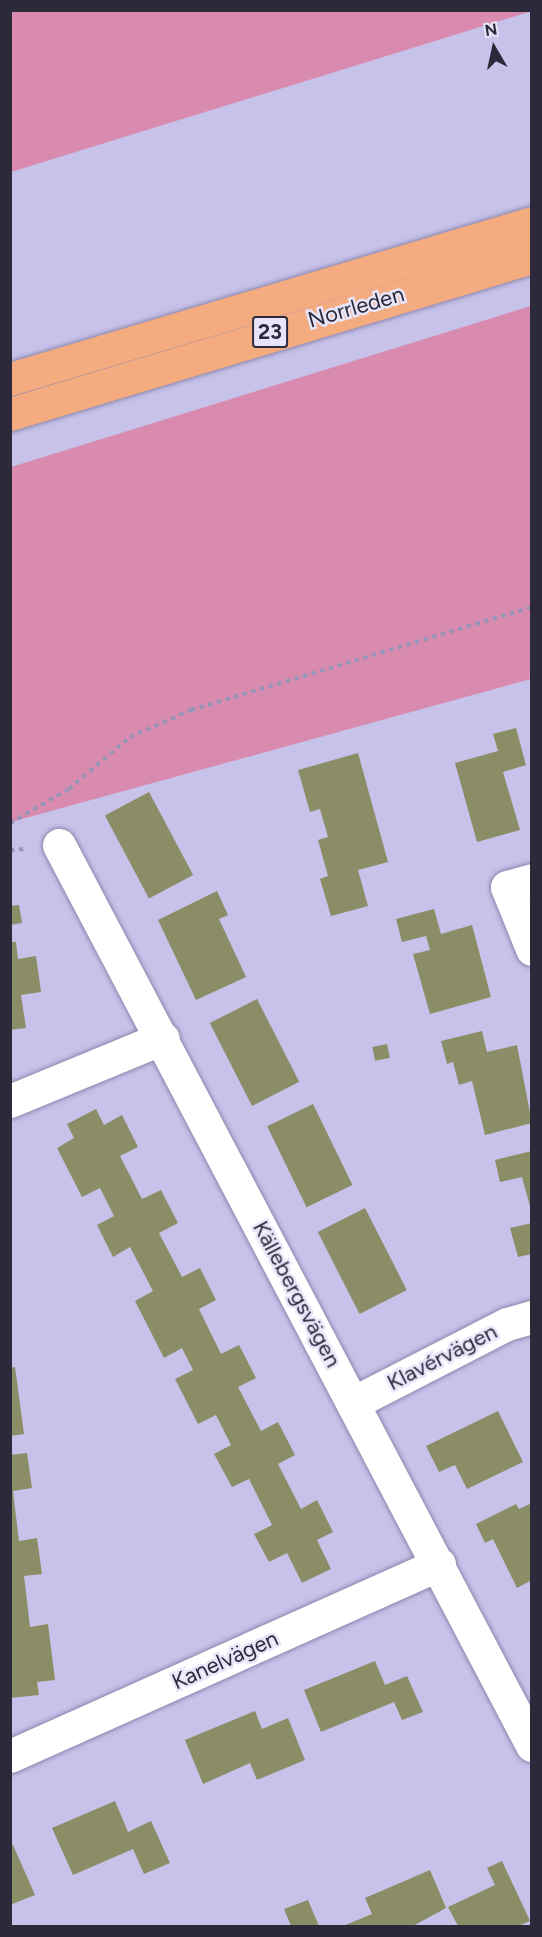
<!DOCTYPE html>
<meta charset="utf-8">
<style>
body{margin:0}
#map{position:relative;width:542px;height:1937px;overflow:hidden;background:#c7c2ea;font-family:Figtree,sans-serif}
div>[style]{position:absolute}
[style*='--x']{left:calc(var(--x)*1px);top:calc(var(--y)*1px);width:calc(var(--w)*1px);rotate:calc(var(--a)*1deg)}
.green>*{inset:0;background:#d98baf}
.building>*{inset:0;background:#8b8d66;transform-origin:0 0}
.path>*{height:4px;margin-top:-2px;transform-origin:0;background:repeating-linear-gradient(90deg,#9894b5 0 4.5px,transparent 0 9px)}
.roads{filter:drop-shadow(0 0 2px #8c87ac) drop-shadow(0 0 2px #8c87ac)}
.street>*{height:33px;margin:-16.5px;padding:0 16.5px;transform-origin:16.5px;border-radius:16.5px;background:#fff}
.highway>*{height:33px;margin:-16.5px;padding:0 16.5px;transform-origin:16.5px;border-radius:16.5px;background:#f5ab80}
span{translate:-50% -50%;white-space:nowrap;text-align:center;line-height:1.15;-webkit-text-stroke:5px #e7e5fa;paint-order:stroke}
.shield-label span{padding:2px 4px;background:#e7e5fa;border:2px solid;border-radius:4px;-webkit-text-stroke-width:0}
.shield-label{font-size:21px;color:#2c2a3a;font-weight:700}
.street-label{font-size:22px;color:#2c2a3a}
.frame{position:absolute;inset:0;border:12px solid #2c2a3a;pointer-events:none}
.north{position:absolute;left:464px;top:18px;width:60px;height:60px;-webkit-text-stroke:4px #e7e5fa;paint-order:stroke;rotate:351deg;font-size:16px;font-weight:700;line-height:24px;text-align:center;color:#2c2a3a}
.north::after{content:'';display:block;margin:auto;width:21px;height:27px;background:#2c2a3a;clip-path:polygon(50% 0,100% 100%,50% 72%,0 100%)}
</style>
<div id="map">
<div class="green">
<div style="clip-path:polygon(11px 10px,531px 10px,532px 11px,11px 172px)"></div>
<div style="clip-path:polygon(531px 306px,531px 679px,11px 822px,11px 467px)"></div>
</div>
<div class="building">
<div style="clip-path:polygon(516px 728px,526px 765px,503px 772px,520px 830px,477px 842px,455px 763px,498px 751px,493px 734px)"></div>
<div style="clip-path:polygon(358px 753px,388px 862px,358px 870px,368px 906px,331px 916px,320px 879px,328px 876px,318px 840px,328px 837px,320px 809px,310px 812px,298px 770px)"></div>
<div style="left:149px;top:792px;width:94px;height:50px;rotate:62deg"></div>
<div style="clip-path:polygon(217px 891px,228px 915px,219px 919px,246px 977px,196px 1000px,158px 920px)"></div>
<div style="clip-path:polygon(19px 905px,22px 923px,10px 925px,10px 906px)"></div>
<div style="clip-path:polygon(434px 909px,441px 934px,472px 925px,491px 997px,430px 1014px,413px 954px,430px 950px,426px 936px,402px 942px,396px 919px)"></div>
<div style="clip-path:polygon(10px 942px,16px 942px,18px 959px,36px 956px,41px 992px,21px 995px,26px 1028px,10px 1030px)"></div>
<div style="left:257px;top:999px;width:93px;height:53px;rotate:63deg"></div>
<div style="clip-path:polygon(482px 1031px,487px 1052px,517px 1045px,532px 1123px,485px 1135px,472px 1081px,459px 1085px,453px 1062px,447px 1064px,441px 1041px)"></div>
<div style="left:387px;top:1044px;width:14px;height:15px;rotate:78deg"></div>
<div style="left:313px;top:1104px;width:90px;height:51px;rotate:64deg"></div>
<div style="clip-path:polygon(96px 1109px,104px 1125px,122px 1115px,138px 1147px,120px 1156px,142px 1199px,161px 1190px,178px 1223px,159px 1233px,182px 1277px,200px 1268px,216px 1300px,199px 1309px,221px 1354px,239px 1345px,256px 1378px,238px 1387px,261px 1431px,278px 1422px,295px 1455px,278px 1464px,301px 1509px,317px 1500px,333px 1532px,317px 1540px,331px 1569px,302px 1583px,287px 1553px,269px 1562px,254px 1534px,272px 1525px,249px 1479px,232px 1487px,214px 1454px,231px 1445px,216px 1415px,198px 1424px,175px 1379px,193px 1370px,182px 1348px,164px 1358px,135px 1301px,153px 1291px,130px 1247px,113px 1257px,97px 1225px,114px 1216px,100px 1188px,82px 1197px,57px 1148px,74px 1138px,67px 1124px)"></div>
<div style="clip-path:polygon(532px 1151px,532px 1210px,531px 1210px,522px 1177px,500px 1182px,495px 1160px)"></div>
<div style="left:365px;top:1208px;width:92px;height:53px;rotate:63deg"></div>
<div style="clip-path:polygon(532px 1223px,532px 1254px,518px 1257px,510px 1228px)"></div>
<div style="clip-path:polygon(15px 1367px,24px 1434px,10px 1436px,10px 1368px)"></div>
<div style="clip-path:polygon(498px 1411px,523px 1462px,467px 1489px,455px 1465px,439px 1472px,426px 1446px)"></div>
<div style="clip-path:polygon(27px 1453px,32px 1488px,13px 1491px,19px 1541px,37px 1538px,42px 1574px,24px 1576px,30px 1627px,48px 1624px,55px 1680px,37px 1682px,39px 1695px,10px 1698px,10px 1455px)"></div>
<div style="clip-path:polygon(532px 1503px,532px 1580px,517px 1588px,493px 1539px,485px 1543px,476px 1524px,516px 1504px,519px 1509px)"></div>
<div style="clip-path:polygon(375px 1661px,385px 1685px,407px 1676px,423px 1712px,402px 1720px,394px 1702px,321px 1732px,304px 1690px)"></div>
<div style="clip-path:polygon(255px 1711px,262px 1729px,288px 1718px,305px 1760px,257px 1780px,250px 1763px,203px 1784px,185px 1740px)"></div>
<div style="clip-path:polygon(115px 1801px,128px 1832px,151px 1821px,170px 1863px,144px 1874px,133px 1849px,73px 1875px,52px 1828px)"></div>
<div style="clip-path:polygon(13px 1845px,35px 1895px,10px 1905px,10px 1847px)"></div>
<div style="clip-path:polygon(502px 1861px,530px 1921px,518px 1926px,458px 1926px,448px 1907px,495px 1885px,487px 1868px)"></div>
<div style="clip-path:polygon(430px 1870px,446px 1908px,413px 1926px,343px 1926px,372px 1914px,365px 1898px)"></div>
<div style="clip-path:polygon(308px 1900px,319px 1926px,291px 1926px,284px 1909px)"></div>
</div>
<div class="path">
<div style="--x:10;--y:823;--w:68;--a:-30"></div>
<div style="--x:69;--y:789;--w:80;--a:-40.4"></div>
<div style="--x:130;--y:737;--w:67;--a:-23.9"></div>
<div style="--x:191;--y:710;--w:356;--a:-16.8"></div>
<div style="--x:10;--y:850;--w:16;--a:-4"></div>
</div>
<div class="roads">
<div class="street">
<div style="--x:59;--y:845;--w:1017;--a:62.28"></div>
<div style="--x:532;--y:880;--w:26;--a:164"></div>
<div style="--x:507;--y:887;--w:67;--a:68"></div>
<div style="--x:10;--y:1101;--w:165;--a:-22.4"></div>
<div style="--x:355;--y:1402;--w:171;--a:-27.2"></div>
<div style="--x:507;--y:1324;--w:26;--a:-16"></div>
<div style="--x:10;--y:1756;--w:470;--a:-24.1"></div>
</div>
<div class="highway">
<div style="--x:10;--y:379;--w:545;--a:-16.64"></div>
<div style="--x:10;--y:414;--w:545;--a:-16.74"></div>
</div>
</div>
<div class="shield-label">
<span style="left:270px;top:332px">23</span>
</div>
<div class="street-label">
<span style="left:356px;top:307px;rotate:-16deg">Norrleden</span>
<span style="left:297px;top:1294px;rotate:62deg">Källebergsvägen</span>
<span style="left:442px;top:1357px;rotate:-27deg">Klavérvägen</span>
<span style="left:225px;top:1660px;rotate:-24deg">Kanelvägen</span>
</div>
<div class="frame"></div>
<div class="north">N</div>
</div>
